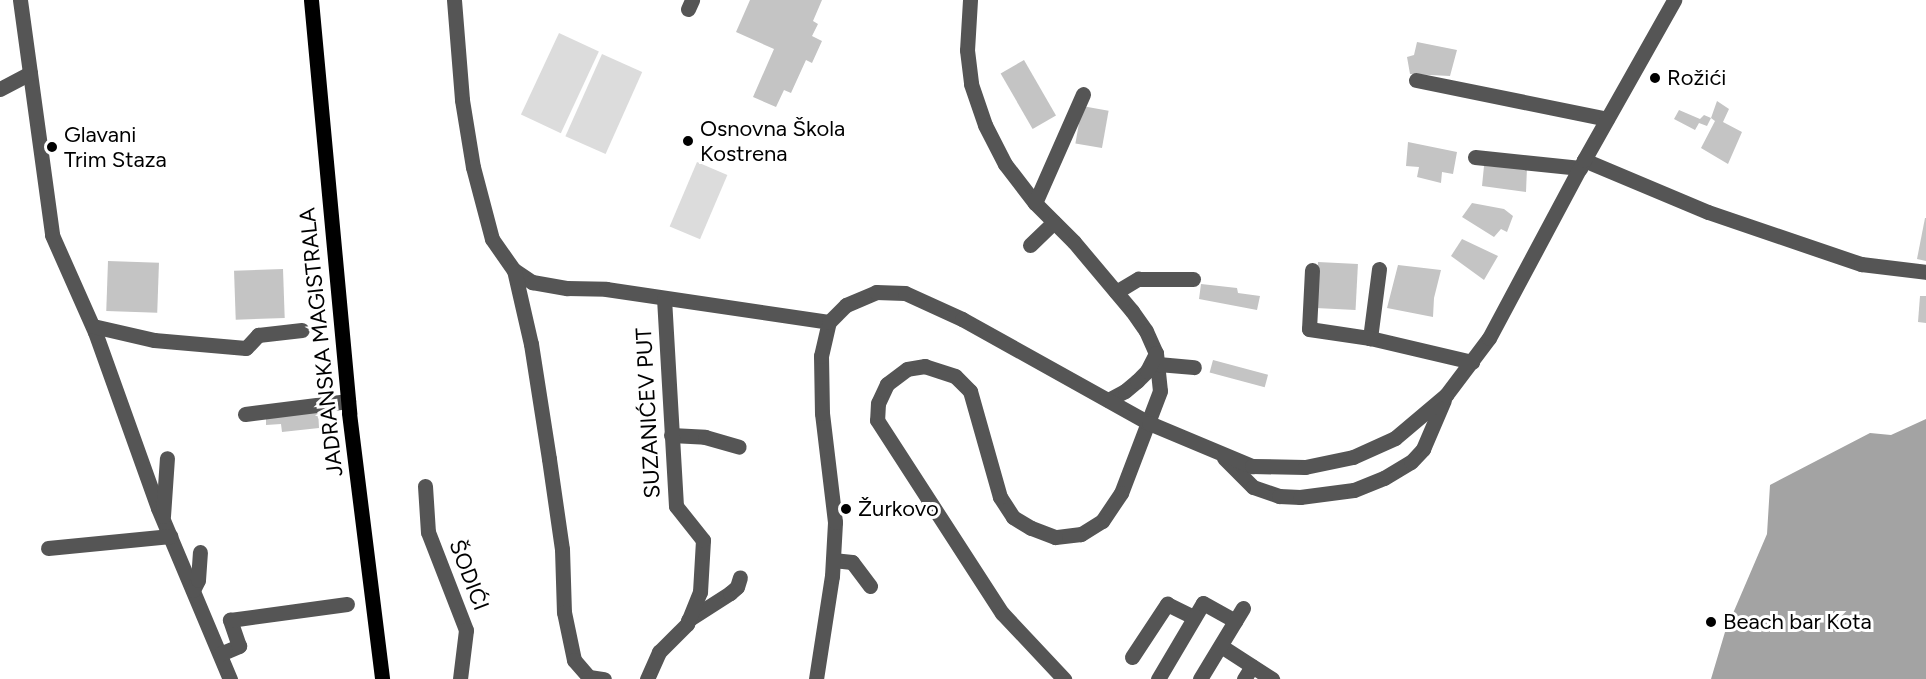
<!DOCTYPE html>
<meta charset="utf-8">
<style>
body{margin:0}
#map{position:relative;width:1926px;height:679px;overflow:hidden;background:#fff;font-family:Figtree,sans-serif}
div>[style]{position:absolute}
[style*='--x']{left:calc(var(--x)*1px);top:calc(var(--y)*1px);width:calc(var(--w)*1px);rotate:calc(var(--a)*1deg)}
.green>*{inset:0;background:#dcdcdc;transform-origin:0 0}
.water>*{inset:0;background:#a3a3a3}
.building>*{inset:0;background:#c4c4c4;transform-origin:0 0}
.minor>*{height:15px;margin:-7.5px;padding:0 7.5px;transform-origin:7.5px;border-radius:7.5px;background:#555}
.major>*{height:15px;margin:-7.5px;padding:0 7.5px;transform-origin:7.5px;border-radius:7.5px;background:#000}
.dots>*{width:16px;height:16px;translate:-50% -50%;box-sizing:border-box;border:3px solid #fff;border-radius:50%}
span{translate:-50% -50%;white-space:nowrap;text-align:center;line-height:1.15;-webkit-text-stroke:6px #fff;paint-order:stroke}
.poi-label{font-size:22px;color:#000}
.left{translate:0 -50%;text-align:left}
.street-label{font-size:22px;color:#000}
</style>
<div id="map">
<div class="green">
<div style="left:559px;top:33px;width:44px;height:90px;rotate:25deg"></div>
<div style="left:602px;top:54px;width:44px;height:90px;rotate:24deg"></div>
<div style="left:697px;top:162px;width:33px;height:70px;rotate:23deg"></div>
</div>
<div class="water">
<div style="clip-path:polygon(1926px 419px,1926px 679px,1711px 679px,1725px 632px,1767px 534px,1770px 485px,1870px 433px,1891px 435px)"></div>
</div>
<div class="building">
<div style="clip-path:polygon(750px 0,822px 0,813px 21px,818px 24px,812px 36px,822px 41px,812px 63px,806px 60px,791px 93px,784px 90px,776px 107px,753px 97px,774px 49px,736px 32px)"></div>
<div style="clip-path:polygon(1417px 42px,1457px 50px,1450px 76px,1410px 74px,1407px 57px,1414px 55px)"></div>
<div style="left:1024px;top:60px;width:64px;height:27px;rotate:60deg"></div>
<div style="clip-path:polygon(1717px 101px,1729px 109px,1723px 122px,1742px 132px,1728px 164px,1701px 148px,1715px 121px,1711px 118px)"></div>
<div style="left:1082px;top:106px;width:27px;height:38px;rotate:10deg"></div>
<div style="clip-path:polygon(1679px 110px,1700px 119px,1704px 115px,1711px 118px,1707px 126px,1699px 123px,1695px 130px,1674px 119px)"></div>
<div style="clip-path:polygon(1408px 142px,1457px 152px,1453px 174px,1442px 172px,1441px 183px,1417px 177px,1419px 167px,1406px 166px)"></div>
<div style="clip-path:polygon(1484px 166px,1527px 167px,1526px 192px,1482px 186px)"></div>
<div style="clip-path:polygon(1472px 203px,1504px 209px,1513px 216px,1507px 232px,1501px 229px,1494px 237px,1462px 217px)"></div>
<div style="clip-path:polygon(1925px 218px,1926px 218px,1926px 261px,1917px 259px)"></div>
<div style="clip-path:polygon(1462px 239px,1498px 256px,1484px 280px,1451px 256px)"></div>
<div style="left:108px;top:261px;width:51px;height:50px;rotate:2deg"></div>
<div style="left:1318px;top:262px;width:40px;height:46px;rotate:3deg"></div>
<div style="clip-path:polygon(1398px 265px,1441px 270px,1434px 298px,1433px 317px,1387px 308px)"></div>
<div style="left:283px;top:269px;width:49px;height:49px;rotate:88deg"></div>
<div style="clip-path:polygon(1201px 284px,1237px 288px,1238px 293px,1260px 296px,1257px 310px,1199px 299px)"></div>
<div style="clip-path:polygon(1920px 296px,1926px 296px,1926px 323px,1918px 322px)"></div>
<div style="left:1213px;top:360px;width:57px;height:13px;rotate:15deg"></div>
<div style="clip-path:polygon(318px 409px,319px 428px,282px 432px,281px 424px,266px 425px,266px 414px)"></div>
</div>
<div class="minor">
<div style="--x:20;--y:0;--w:237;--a:82.2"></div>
<div style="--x:52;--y:235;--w:106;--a:66.1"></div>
<div style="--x:95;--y:332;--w:187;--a:70.3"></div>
<div style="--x:158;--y:508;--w:186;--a:67.2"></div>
<div style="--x:454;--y:0;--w:100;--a:85.4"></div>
<div style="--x:462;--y:100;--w:68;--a:80.7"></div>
<div style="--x:473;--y:167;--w:74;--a:75.2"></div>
<div style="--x:492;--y:239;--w:38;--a:55"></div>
<div style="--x:514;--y:270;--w:22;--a:34"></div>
<div style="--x:532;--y:282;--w:36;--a:10"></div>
<div style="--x:567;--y:288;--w:39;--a:1"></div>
<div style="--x:606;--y:289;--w:225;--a:8.4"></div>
<div style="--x:970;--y:0;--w:50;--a:93.4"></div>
<div style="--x:967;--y:50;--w:34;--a:83"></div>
<div style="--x:971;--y:84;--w:43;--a:71.1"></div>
<div style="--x:985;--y:125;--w:44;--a:62.9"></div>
<div style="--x:1005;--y:164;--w:49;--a:52.4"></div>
<div style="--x:1035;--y:203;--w:55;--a:45"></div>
<div style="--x:1074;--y:242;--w:90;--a:50"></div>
<div style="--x:1132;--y:311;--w:24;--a:55"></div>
<div style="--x:1146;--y:331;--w:24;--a:66"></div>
<div style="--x:1156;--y:353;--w:38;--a:84"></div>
<div style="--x:1160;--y:391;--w:109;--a:110.9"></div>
<div style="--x:1121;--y:493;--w:34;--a:124"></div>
<div style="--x:1102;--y:521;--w:25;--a:148"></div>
<div style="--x:1081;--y:534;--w:26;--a:173"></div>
<div style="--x:1055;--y:537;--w:26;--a:-159"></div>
<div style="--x:1031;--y:528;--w:21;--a:-149"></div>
<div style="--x:1013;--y:517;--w:24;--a:-123"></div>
<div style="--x:1000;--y:497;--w:110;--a:-105.8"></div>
<div style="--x:970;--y:391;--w:21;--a:-135"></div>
<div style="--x:955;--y:376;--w:32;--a:-162"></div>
<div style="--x:925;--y:366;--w:18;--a:171"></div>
<div style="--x:907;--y:369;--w:25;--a:143"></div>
<div style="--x:887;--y:384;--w:21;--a:115"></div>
<div style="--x:878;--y:403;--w:17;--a:93"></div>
<div style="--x:877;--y:420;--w:230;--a:57.1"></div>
<div style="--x:1002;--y:613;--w:91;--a:46.8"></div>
<div style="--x:688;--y:9;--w:10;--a:-66"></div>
<div style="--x:1416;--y:80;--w:195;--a:11.5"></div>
<div style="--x:0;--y:89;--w:34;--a:-28"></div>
<div style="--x:1475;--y:157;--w:106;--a:6"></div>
<div style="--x:1584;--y:160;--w:134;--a:22.8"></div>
<div style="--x:1708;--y:212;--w:162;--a:18.8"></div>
<div style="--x:1861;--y:264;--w:65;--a:7"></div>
<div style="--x:1035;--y:203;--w:119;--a:-66.2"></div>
<div style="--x:1030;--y:245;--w:33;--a:-44"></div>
<div style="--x:1379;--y:269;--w:70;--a:97.4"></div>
<div style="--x:1370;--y:338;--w:105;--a:13.2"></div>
<div style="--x:514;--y:270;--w:76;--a:77.1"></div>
<div style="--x:531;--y:344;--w:116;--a:81.1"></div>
<div style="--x:549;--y:459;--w:91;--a:81.8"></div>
<div style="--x:562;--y:549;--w:63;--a:88.2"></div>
<div style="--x:564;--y:612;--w:49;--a:78.2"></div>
<div style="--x:574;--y:660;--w:23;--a:49"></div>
<div style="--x:589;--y:677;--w:15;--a:8"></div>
<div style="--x:1312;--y:270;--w:59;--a:92.9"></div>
<div style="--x:1309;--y:329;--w:62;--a:8.4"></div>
<div style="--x:1116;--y:292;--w:26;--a:-31"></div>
<div style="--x:1138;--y:279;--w:55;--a:0"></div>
<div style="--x:93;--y:326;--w:63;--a:12.9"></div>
<div style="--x:154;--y:340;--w:92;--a:5"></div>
<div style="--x:246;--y:348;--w:18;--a:-47"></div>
<div style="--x:258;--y:335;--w:44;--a:-6.5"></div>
<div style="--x:1158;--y:364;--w:36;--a:5"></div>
<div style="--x:1108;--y:400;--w:19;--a:-28"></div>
<div style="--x:1125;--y:391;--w:16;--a:-40"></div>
<div style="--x:1137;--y:381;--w:14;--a:-45"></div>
<div style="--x:1147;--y:371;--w:20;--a:-63"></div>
<div style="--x:245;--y:414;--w:104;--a:-7.2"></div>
<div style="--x:671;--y:435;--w:34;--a:3"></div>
<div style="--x:705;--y:437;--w:35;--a:16"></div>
<div style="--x:1224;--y:458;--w:41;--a:45"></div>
<div style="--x:1253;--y:487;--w:28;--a:19"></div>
<div style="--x:1279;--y:496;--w:21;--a:3"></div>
<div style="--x:1300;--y:497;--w:54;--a:-7.4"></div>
<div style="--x:1354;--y:490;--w:32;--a:-22"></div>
<div style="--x:1384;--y:478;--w:31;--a:-31"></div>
<div style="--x:1411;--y:462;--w:18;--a:-47"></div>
<div style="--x:1423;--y:449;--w:53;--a:-66.8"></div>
<div style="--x:425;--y:486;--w:46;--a:86.3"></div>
<div style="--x:428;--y:532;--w:105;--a:68.8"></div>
<div style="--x:466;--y:630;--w:49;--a:97"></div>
<div style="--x:163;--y:516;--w:58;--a:-86.1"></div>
<div style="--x:48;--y:548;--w:123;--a:-5.6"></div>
<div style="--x:833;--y:560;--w:19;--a:6"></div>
<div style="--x:852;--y:562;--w:30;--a:53"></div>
<div style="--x:193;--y:590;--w:11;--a:-63"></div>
<div style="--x:198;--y:580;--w:28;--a:-86"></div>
<div style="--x:688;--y:620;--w:50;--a:-32.7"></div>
<div style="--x:730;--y:593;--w:9;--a:-41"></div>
<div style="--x:737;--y:587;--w:10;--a:-73"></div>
<div style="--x:1221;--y:646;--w:61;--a:32.9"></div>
<div style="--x:220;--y:654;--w:21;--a:-23"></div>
<div style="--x:239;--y:646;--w:28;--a:-109"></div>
<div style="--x:230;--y:620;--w:118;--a:-7.8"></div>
<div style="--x:1132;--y:657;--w:64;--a:-56.6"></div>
<div style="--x:1167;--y:604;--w:30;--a:26"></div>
<div style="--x:647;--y:679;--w:30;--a:-66"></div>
<div style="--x:659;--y:652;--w:40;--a:-45"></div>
<div style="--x:687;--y:624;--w:35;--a:-68"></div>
<div style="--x:700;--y:592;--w:52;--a:-86.7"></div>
<div style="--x:703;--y:540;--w:43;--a:-128.5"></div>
<div style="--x:676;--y:506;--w:208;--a:-93.3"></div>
<div style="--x:816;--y:679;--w:104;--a:-81.2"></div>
<div style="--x:832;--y:576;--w:54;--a:-86.8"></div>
<div style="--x:835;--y:522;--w:110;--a:-96.8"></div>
<div style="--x:822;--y:413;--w:57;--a:-91"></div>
<div style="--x:821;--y:356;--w:35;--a:-77"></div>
<div style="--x:829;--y:322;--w:24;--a:-45"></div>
<div style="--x:846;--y:305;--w:33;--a:-23"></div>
<div style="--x:876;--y:292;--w:29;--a:2"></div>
<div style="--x:905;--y:293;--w:63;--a:24.5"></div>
<div style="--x:962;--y:319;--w:214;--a:29.1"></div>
<div style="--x:1149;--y:423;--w:112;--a:22.7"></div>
<div style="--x:1252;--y:466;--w:53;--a:1.1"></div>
<div style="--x:1305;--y:467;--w:49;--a:-11.8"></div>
<div style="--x:1353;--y:457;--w:46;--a:-24.3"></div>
<div style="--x:1395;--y:438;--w:67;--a:-40.1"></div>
<div style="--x:1446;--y:395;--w:71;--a:-53"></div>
<div style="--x:1489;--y:338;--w:202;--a:-61.9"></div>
<div style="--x:1584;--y:160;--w:184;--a:-60.6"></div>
<div style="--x:1158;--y:679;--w:88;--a:-59.4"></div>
<div style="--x:1203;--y:603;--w:37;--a:29"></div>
<div style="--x:1200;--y:679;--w:83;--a:-58.8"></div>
<div style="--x:1244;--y:679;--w:15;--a:-58"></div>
</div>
<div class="major">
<div style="--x:311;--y:0;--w:415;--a:84.7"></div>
<div style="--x:349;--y:413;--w:268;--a:82.9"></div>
</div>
<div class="dots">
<div style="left:1655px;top:78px;background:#000"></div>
<div style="left:688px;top:141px;background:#000"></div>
<div style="left:52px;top:147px;background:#000"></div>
<div style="left:846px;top:509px;background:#000"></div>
<div style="left:1711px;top:622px;background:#000"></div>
</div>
<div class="poi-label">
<span class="left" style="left:1667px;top:78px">Rožići</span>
<span class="left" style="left:700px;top:141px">Osnovna Škola<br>Kostrena</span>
<span class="left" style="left:64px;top:147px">Glavani<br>Trim Staza</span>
<span class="left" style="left:858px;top:509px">Žurkovo</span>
<span class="left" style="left:1723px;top:622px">Beach bar Kota</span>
</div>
<div class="street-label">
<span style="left:321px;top:342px;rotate:-96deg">JADRANSKA MAGISTRALA</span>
<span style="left:648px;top:413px;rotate:-93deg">SUZANIĆEV PUT</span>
<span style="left:469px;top:575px;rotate:69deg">ŠODIĆI</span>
</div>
</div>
